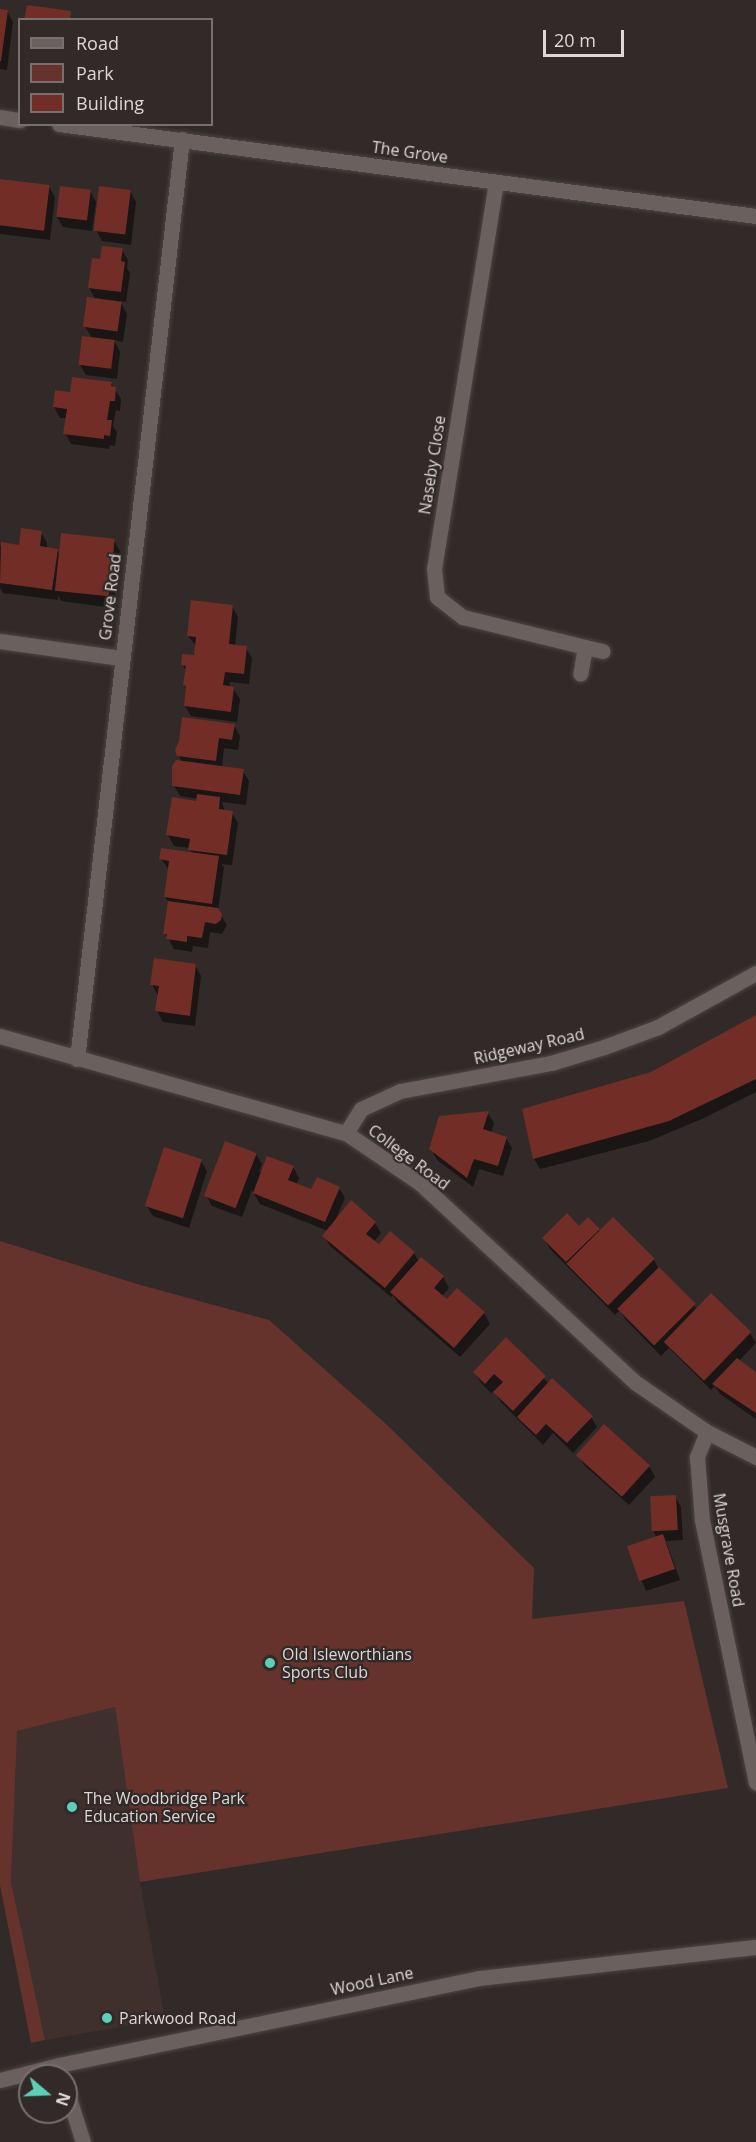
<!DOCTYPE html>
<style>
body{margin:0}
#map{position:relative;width:756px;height:2142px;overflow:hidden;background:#312a28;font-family:"Open Sans",sans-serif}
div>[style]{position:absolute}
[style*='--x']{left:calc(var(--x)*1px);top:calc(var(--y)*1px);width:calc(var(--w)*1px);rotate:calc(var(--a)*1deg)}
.built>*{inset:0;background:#3f302e}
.green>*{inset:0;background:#65332c}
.shadow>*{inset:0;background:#0007}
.building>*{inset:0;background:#712d26;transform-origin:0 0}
.roads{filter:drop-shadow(0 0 2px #4c4544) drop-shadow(0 0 2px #4c4544)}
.minor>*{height:15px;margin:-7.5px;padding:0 7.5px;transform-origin:7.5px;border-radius:7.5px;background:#6a615f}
.tertiary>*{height:15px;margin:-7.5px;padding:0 7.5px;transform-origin:7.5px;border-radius:7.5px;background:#6a615f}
.dots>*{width:16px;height:16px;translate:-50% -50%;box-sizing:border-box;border:3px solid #312a28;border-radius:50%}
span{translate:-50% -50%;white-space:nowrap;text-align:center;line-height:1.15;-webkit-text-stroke:4.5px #312a28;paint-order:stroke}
.street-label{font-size:16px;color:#ddd8d7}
.poi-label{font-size:16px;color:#ddd8d7}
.left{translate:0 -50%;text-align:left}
.legend{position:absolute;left:18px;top:18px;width:195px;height:108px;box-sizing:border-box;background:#312a28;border:2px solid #76706e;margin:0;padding:8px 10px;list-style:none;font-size:18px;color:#ddd8d7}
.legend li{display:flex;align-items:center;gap:12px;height:30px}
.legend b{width:30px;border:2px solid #76706e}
.north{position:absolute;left:18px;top:2064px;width:60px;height:60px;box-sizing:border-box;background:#312a28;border:2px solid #76706e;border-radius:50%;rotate:109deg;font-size:16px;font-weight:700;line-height:24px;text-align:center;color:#ddd8d7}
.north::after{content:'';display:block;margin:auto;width:21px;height:27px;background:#5dceb8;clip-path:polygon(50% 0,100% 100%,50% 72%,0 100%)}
.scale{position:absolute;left:543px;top:30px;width:81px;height:27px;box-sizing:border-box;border:3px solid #ddd8d7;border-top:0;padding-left:8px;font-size:18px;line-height:21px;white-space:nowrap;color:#ddd8d7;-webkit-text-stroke:4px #312a28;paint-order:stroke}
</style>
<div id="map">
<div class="built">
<div style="clip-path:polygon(115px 1707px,140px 1882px,165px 2019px,45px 2040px,11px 1882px,16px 1731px)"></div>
</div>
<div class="green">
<div style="clip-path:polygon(0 1241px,137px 1284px,269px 1320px,385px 1423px,534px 1568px,532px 1619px,684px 1601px,728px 1788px,140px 1882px,115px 1707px,17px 1731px,11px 1882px,45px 2040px,31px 2043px,0 1885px)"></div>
</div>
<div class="shadow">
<div style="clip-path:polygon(0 11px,7px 11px,13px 22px,7px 70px,0 69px)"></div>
<div style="clip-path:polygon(0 181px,49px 187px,55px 197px,50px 240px,0 234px)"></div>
<div style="clip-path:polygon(90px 191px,96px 202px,92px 231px,63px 227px,57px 217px)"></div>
<div style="clip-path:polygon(130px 191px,136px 202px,131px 245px,102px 241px,96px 230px)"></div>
<div style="clip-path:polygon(122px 250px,128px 260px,127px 268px,130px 273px,126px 302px,120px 301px,127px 314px,123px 342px,114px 340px,120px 352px,117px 379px,86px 375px,80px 365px,92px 338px,85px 327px,96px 300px,89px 288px,101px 261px)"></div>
<div style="clip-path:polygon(111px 383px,121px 399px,120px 411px,116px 410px,113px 426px,117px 432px,115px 446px,110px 445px,109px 449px,71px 444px,65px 433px,67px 418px,60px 418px,54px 407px,71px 394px)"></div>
<div style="clip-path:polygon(41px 532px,47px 543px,47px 548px,57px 550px,60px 555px,114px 541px,120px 551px,113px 608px,61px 601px,58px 595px,58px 600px,3px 593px,0 588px,0 545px,2px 548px,20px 546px)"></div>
<div style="clip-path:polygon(232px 606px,238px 617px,235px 646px,246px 648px,252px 658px,249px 684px,230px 682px,229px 688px,233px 688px,240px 699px,237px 722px,191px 716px,185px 706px,186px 671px,183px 665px,195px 657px,196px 646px,188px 636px)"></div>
<div style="clip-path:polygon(234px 725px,240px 736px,238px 750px,224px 748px,222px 768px,243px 771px,249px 781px,246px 805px,222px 802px,225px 812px,232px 813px,238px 823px,232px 865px,222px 864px,224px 868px,218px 911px,227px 925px,222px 934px,210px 932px,208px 948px,193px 946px,192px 952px,174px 949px,165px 933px,169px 903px,165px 897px,169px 870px,161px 859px,192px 854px,190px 848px,174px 846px,168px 835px,198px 799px,180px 796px,174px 786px,183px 763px,178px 755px)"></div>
<div style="clip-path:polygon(195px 965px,201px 976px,195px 1026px,163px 1022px,157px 1011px,158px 995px,152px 985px)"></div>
<div style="clip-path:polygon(756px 1017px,756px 1092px,702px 1119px,649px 1141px,540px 1169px,534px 1159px,523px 1110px,652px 1074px)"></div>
<div style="clip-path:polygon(488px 1113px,494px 1123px,491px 1133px,506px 1138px,512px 1148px,503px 1176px,479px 1169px,473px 1187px,437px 1160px,431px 1149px)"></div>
<div style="clip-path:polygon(256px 1154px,262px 1164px,259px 1172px,293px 1167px,299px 1178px,296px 1185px,312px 1191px,339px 1188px,345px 1198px,335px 1221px,375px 1223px,381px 1233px,374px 1242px,379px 1246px,414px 1253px,419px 1262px,443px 1277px,449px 1288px,442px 1296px,447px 1301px,484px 1313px,490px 1324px,460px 1357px,398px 1303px,393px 1295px,391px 1297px,330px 1246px,324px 1236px,328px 1231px,260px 1204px,252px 1190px,242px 1217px,212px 1206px,206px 1195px)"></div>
<div style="clip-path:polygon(201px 1161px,207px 1171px,189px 1228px,153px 1216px,146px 1205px)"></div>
<div style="clip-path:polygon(579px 1228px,599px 1230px,654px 1260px,659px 1269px,698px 1310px,750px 1333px,756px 1343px,739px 1361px,756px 1373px,756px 1419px,720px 1394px,715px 1386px,711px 1390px,669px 1348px,661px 1356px,625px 1319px,620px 1310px,615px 1315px,550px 1249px,544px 1239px)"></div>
<div style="clip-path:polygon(506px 1340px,549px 1384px,591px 1417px,597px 1427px,573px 1453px,553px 1433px,543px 1445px,501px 1402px,494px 1391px,491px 1393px,481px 1383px,475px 1373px)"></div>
<div style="clip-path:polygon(578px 1455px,649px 1466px,655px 1477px,629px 1505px,584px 1465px)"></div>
<div style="clip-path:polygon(675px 1496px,681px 1507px,683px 1540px,666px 1541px,680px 1580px,646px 1591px,629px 1548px,657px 1538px,653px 1531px)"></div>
</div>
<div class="building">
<div style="clip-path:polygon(27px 5px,71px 11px,70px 20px,24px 20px)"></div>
<div style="clip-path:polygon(0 9px,8px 10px,1px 61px,0 61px)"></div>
<div style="left:0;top:179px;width:50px;height:46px;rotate:7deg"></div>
<div style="left:60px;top:186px;width:31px;height:31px;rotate:7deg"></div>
<div style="left:99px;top:186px;width:32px;height:45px;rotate:7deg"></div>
<div style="clip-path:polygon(102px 246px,123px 248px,121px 261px,125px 262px,121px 292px,88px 288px,92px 258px,100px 259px)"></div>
<div style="left:87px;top:297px;width:35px;height:30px;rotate:8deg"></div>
<div style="left:82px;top:336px;width:33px;height:29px;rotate:7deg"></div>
<div style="clip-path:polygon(72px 377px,112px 382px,111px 386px,116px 387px,115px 401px,110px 401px,107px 420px,112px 420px,110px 436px,104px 435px,104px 439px,63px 434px,67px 409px,53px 407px,55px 390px,70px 392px)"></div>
<div style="clip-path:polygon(21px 528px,42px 531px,40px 546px,58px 549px,52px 590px,0 583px,1px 542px,19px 545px)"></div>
<div style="left:61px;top:533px;width:54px;height:58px;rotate:6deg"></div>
<div style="clip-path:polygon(191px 600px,233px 605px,229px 644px,247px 646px,244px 674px,225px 672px,223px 685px,234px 687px,231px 712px,184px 706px,186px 686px,183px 685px,186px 666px,181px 665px,182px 654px,194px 655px,196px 637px,187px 636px)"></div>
<div style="clip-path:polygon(182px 717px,235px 724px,232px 740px,219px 738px,216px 761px,177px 756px,175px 750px,179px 741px)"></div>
<div style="clip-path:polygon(176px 760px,244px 769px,240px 795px,172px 786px,172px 766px)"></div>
<div style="clip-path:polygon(197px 794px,220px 797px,219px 809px,233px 811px,227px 855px,188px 850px,190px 839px,166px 835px,172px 797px,196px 801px)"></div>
<div style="clip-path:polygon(161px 848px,219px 856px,212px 904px,164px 897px,169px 861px,159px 859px)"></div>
<div style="clip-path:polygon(168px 901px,218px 908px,222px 914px,221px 920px,216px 924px,205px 922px,202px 938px,187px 936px,187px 942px,166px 939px,167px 934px,163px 934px)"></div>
<div style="clip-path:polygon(154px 958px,196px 964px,190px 1016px,155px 1011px,159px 986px,150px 985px)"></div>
<div style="clip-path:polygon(756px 1015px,756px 1079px,669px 1121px,533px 1159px,522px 1109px,651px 1072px)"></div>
<div style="clip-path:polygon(489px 1111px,483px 1129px,507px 1137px,498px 1166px,474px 1159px,467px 1178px,429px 1149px,439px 1116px)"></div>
<div style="left:225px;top:1141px;width:34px;height:59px;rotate:21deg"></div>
<div style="left:164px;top:1147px;width:40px;height:62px;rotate:18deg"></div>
<div style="clip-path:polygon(267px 1156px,294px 1166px,288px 1180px,311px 1189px,317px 1177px,340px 1187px,325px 1222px,253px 1193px)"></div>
<div style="clip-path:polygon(351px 1200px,376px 1222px,366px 1234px,379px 1244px,390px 1231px,415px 1252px,385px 1288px,322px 1236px)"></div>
<div style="clip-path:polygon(567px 1213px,579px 1226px,588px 1217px,600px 1229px,566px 1262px,542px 1238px)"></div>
<div style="left:613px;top:1217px;width:59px;height:66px;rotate:45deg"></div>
<div style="clip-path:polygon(421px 1257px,444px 1276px,434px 1288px,447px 1299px,457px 1288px,485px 1312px,454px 1348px,390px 1292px)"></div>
<div style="left:659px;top:1267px;width:52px;height:59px;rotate:45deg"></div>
<div style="left:711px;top:1293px;width:56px;height:68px;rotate:44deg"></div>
<div style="clip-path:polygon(506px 1337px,546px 1376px,513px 1411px,493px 1392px,503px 1382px,494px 1374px,485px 1384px,473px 1372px)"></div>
<div style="clip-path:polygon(737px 1358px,756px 1372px,756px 1413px,712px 1384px)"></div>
<div style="clip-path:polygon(552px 1378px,593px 1416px,567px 1443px,546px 1424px,536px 1435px,517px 1417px)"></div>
<div style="left:604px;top:1424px;width:62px;height:42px;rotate:42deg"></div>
<div style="left:676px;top:1495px;width:35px;height:26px;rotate:87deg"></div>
<div style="left:663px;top:1534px;width:37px;height:38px;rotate:71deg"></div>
</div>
<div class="roads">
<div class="minor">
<div style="--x:496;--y:182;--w:391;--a:99.1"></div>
<div style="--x:434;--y:568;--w:29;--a:84"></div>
<div style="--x:437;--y:597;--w:33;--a:38"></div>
<div style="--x:463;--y:617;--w:126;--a:13.8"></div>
<div style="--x:585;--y:647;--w:27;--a:100"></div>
<div style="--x:0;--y:641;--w:122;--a:8"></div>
<div style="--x:585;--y:647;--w:18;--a:13"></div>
<div style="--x:77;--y:1059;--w:926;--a:-83.49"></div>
<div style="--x:707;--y:1432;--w:27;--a:112"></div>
<div style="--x:697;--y:1457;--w:63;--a:85.5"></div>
<div style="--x:702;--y:1520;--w:268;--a:78.4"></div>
<div style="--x:66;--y:2089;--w:56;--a:72.2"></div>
</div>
<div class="tertiary">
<div style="--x:0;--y:117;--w:20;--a:9"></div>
<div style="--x:59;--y:124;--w:703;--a:7.52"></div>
<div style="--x:0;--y:1036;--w:359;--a:15.7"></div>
<div style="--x:346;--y:1133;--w:91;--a:34.2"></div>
<div style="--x:421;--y:1184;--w:293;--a:42.8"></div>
<div style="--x:636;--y:1383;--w:86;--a:34.6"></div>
<div style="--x:707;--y:1432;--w:55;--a:27"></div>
<div style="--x:346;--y:1133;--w:28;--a:-58"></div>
<div style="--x:361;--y:1109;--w:43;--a:-24.8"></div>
<div style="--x:400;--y:1091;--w:154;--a:-10.5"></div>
<div style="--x:551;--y:1063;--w:55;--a:-16.8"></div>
<div style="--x:604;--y:1047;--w:58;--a:-20.3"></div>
<div style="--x:658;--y:1027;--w:112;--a:-28.9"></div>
<div style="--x:0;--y:2080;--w:61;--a:-14.3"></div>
<div style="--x:59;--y:2065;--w:429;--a:-11.7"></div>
<div style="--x:479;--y:1978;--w:279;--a:-6.4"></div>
</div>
</div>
<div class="dots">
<div style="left:270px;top:1663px;background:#5dceb8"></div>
<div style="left:72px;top:1807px;background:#5dceb8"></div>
<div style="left:107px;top:2018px;background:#5dceb8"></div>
</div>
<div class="street-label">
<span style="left:410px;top:152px;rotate:8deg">The Grove</span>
<span style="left:432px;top:465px;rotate:-81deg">Naseby Close</span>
<span style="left:110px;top:597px;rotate:-83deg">Grove Road</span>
<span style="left:529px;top:1046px;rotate:-13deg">Ridgeway Road</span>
<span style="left:409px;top:1157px;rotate:37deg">College Road</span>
<span style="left:729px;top:1550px;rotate:80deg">Musgrave Road</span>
<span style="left:372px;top:1981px;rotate:-12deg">Wood Lane</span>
</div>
<div class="poi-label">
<span class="left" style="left:282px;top:1663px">Old Isleworthians<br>Sports Club</span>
<span class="left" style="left:84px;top:1807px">The Woodbridge Park<br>Education Service</span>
<span class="left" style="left:119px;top:2018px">Parkwood Road</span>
</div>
<ul class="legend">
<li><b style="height:8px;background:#6a615f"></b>Road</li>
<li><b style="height:16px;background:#65332c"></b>Park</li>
<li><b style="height:16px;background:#712d26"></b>Building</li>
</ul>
<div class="north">N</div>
<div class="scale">20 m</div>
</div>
